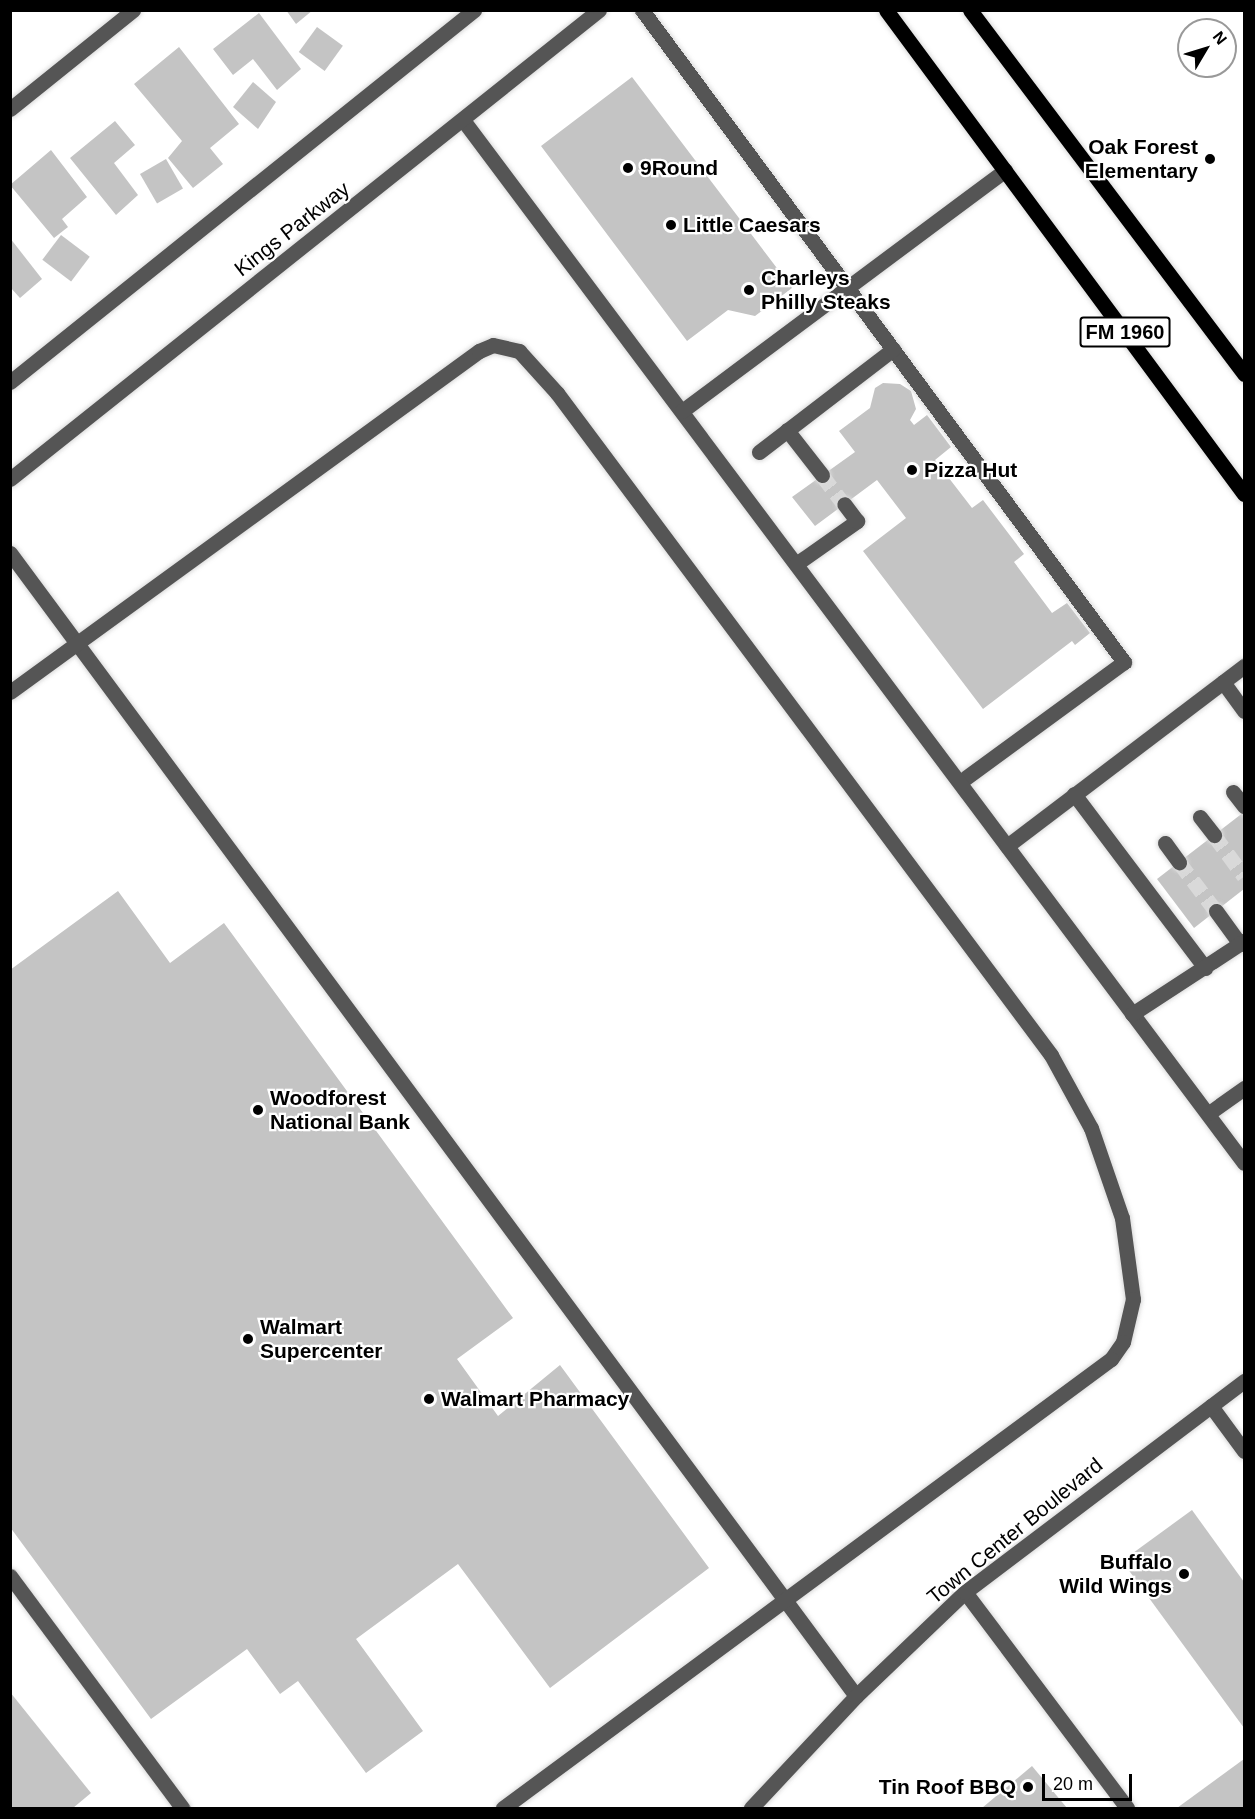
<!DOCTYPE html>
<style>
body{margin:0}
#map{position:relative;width:1255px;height:1819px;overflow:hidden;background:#fff;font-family:Arial,sans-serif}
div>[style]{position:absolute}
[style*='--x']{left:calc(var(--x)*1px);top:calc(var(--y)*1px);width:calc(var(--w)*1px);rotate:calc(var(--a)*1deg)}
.building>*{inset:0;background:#c4c4c4;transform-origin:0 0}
.minor-tunnel>*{height:15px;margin-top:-7.5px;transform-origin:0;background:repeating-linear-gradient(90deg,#d9d9d9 0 15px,transparent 0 23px)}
.roads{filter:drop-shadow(0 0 2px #dbdbdb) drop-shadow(0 0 2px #dbdbdb)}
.minor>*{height:15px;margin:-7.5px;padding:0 7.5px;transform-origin:7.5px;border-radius:7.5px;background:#555}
.major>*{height:15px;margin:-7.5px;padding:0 7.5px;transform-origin:7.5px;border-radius:7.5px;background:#000}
.dots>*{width:16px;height:16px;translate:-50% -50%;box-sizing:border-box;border:3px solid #fff;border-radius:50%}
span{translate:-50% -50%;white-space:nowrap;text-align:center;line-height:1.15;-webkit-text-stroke:4.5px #fff;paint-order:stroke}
.shield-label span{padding:2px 4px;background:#fff;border:2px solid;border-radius:4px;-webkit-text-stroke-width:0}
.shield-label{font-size:20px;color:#000;font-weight:700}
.poi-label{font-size:21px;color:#000;font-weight:700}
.right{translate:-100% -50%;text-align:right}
.left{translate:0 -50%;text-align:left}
.street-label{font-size:21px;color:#000}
.frame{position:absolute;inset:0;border:12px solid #000;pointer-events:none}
.north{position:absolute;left:1177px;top:18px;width:60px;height:60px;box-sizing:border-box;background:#fff;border:2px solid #999;border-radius:50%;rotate:52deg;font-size:16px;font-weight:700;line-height:24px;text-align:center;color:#000}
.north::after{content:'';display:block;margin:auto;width:21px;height:27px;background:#000;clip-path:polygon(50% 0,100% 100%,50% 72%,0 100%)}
.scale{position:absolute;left:1042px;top:1774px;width:90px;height:27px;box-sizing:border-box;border:3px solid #000;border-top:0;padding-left:8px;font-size:18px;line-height:21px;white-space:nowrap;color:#000;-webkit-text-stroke:4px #fff;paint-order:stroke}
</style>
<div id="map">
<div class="building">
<div style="clip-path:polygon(286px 10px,313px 10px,296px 24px)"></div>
<div style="clip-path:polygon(259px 13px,301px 69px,277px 90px,253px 59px,233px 75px,213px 49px)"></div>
<div style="left:317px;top:27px;width:32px;height:31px;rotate:36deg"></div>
<div style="clip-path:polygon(179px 47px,239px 124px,210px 148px,223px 164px,193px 188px,168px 158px,182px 141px,134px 84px)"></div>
<div style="clip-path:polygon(632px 77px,792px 288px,755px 316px,728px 310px,687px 341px,541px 146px)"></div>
<div style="clip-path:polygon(253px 82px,276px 102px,258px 129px,233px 107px)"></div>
<div style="clip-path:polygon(115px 121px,135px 145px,114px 163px,138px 195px,116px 215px,70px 158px)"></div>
<div style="clip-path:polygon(51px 150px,87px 197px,62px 219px,68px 227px,54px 238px,10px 185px)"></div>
<div style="left:166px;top:159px;width:34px;height:30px;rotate:60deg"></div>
<div style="left:61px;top:235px;width:36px;height:31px;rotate:37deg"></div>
<div style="clip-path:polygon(10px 238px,42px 279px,20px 298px,10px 287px)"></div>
<div style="clip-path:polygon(883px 383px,900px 384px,911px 391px,916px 409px,910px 420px,914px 425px,927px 415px,951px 447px,935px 460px,972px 508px,983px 500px,1024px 554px,1014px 562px,1052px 613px,1067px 603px,1090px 633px,1075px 645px,1072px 641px,983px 709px,863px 551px,906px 518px,877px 480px,815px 526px,792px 497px,855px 452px,839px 431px,870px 408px,875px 388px)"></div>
<div style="clip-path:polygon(1244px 812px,1244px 889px,1194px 928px,1157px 879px)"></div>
<div style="clip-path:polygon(118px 891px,170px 963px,224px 923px,513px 1318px,457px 1359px,498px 1416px,560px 1365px,709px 1568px,550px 1688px,458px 1564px,356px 1639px,423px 1731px,366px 1773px,298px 1681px,280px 1694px,247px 1649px,151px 1719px,10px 1527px,10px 970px)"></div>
<div style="clip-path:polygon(1192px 1510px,1244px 1582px,1244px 1728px,1122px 1561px)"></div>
<div style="clip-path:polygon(10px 1692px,91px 1793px,73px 1808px,10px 1808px)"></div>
<div style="clip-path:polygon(1244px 1759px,1244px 1808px,1177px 1808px)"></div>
<div style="clip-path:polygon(1032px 1766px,1067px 1808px,982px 1808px)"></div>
</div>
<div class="minor-tunnel">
<div style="--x:822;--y:475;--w:36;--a:53"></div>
<div style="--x:1214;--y:835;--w:51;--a:53.8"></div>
<div style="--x:1179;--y:862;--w:61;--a:52.9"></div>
</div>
<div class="roads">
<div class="minor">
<div style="--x:642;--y:10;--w:811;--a:53.53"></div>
<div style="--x:1124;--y:662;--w:203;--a:143.8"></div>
<div style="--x:10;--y:109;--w:158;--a:-38.8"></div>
<div style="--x:463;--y:120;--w:1303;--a:53.17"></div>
<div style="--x:10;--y:382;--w:595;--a:-38.72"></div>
<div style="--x:682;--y:411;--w:403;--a:-36.7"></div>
<div style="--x:787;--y:430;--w:57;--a:52.1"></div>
<div style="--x:759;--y:452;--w:169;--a:-37.5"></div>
<div style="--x:10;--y:479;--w:753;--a:-38.53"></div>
<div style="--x:10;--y:553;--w:1422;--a:53.49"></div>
<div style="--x:796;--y:564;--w:75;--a:-35.2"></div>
<div style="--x:857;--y:521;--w:21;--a:-127"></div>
<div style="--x:1223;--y:682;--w:36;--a:54"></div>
<div style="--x:10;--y:692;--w:580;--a:-36.02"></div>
<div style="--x:479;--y:351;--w:15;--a:-23"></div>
<div style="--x:493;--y:345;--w:27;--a:13"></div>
<div style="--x:519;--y:351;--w:57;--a:47.9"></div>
<div style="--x:557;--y:393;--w:826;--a:53.27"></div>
<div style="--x:1051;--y:1055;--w:83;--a:61.3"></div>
<div style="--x:1091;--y:1128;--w:95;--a:71"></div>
<div style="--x:1122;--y:1218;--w:82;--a:82.3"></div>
<div style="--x:1133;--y:1299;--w:44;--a:103.1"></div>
<div style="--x:1123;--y:1342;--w:21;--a:125"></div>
<div style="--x:1111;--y:1359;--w:756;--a:143.55"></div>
<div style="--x:1233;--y:792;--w:18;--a:52"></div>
<div style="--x:1074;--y:794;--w:218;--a:53"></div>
<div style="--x:1200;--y:817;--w:23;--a:52"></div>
<div style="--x:1165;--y:843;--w:24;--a:54"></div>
<div style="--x:1007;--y:846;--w:298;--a:-37.2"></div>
<div style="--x:1216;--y:911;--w:41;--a:54"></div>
<div style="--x:1132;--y:1014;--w:134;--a:-33.1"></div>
<div style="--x:1209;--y:1113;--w:43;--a:-35.5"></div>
<div style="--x:1211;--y:1406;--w:56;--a:53.7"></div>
<div style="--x:10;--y:1576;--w:289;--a:53.4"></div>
<div style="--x:965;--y:1592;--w:270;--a:53.1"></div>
<div style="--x:751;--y:1808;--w:154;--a:-46.8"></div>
<div style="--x:856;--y:1696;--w:151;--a:-43.7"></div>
<div style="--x:965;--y:1592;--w:350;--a:-37.1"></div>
</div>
<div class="major">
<div style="--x:886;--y:10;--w:602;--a:53.51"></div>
<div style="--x:970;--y:10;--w:456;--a:53"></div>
</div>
</div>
<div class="dots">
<div style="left:1210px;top:159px;background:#000"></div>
<div style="left:628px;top:168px;background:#000"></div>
<div style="left:671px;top:225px;background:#000"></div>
<div style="left:749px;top:290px;background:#000"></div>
<div style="left:912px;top:470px;background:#000"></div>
<div style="left:258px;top:1110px;background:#000"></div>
<div style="left:248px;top:1339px;background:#000"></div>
<div style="left:429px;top:1399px;background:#000"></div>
<div style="left:1184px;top:1574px;background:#000"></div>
<div style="left:1028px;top:1787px;background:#000"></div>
</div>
<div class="shield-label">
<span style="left:1125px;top:332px">FM 1960</span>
</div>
<div class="poi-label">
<span class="right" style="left:1198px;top:159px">Oak Forest<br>Elementary</span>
<span class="left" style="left:640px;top:168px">9Round</span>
<span class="left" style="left:683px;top:225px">Little Caesars</span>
<span class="left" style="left:761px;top:290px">Charleys<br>Philly Steaks</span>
<span class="left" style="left:924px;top:470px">Pizza Hut</span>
<span class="left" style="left:270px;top:1110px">Woodforest<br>National Bank</span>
<span class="left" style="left:260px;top:1339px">Walmart<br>Supercenter</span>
<span class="left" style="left:441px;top:1399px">Walmart Pharmacy</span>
<span class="right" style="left:1172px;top:1574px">Buffalo<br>Wild Wings</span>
<span class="right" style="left:1016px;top:1787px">Tin Roof BBQ</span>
</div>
<div class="street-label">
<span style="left:292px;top:229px;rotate:-38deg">Kings Parkway</span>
<span style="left:1015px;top:1531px;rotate:-39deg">Town Center Boulevard</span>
</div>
<div class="frame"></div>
<div class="north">N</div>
<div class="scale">20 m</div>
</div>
